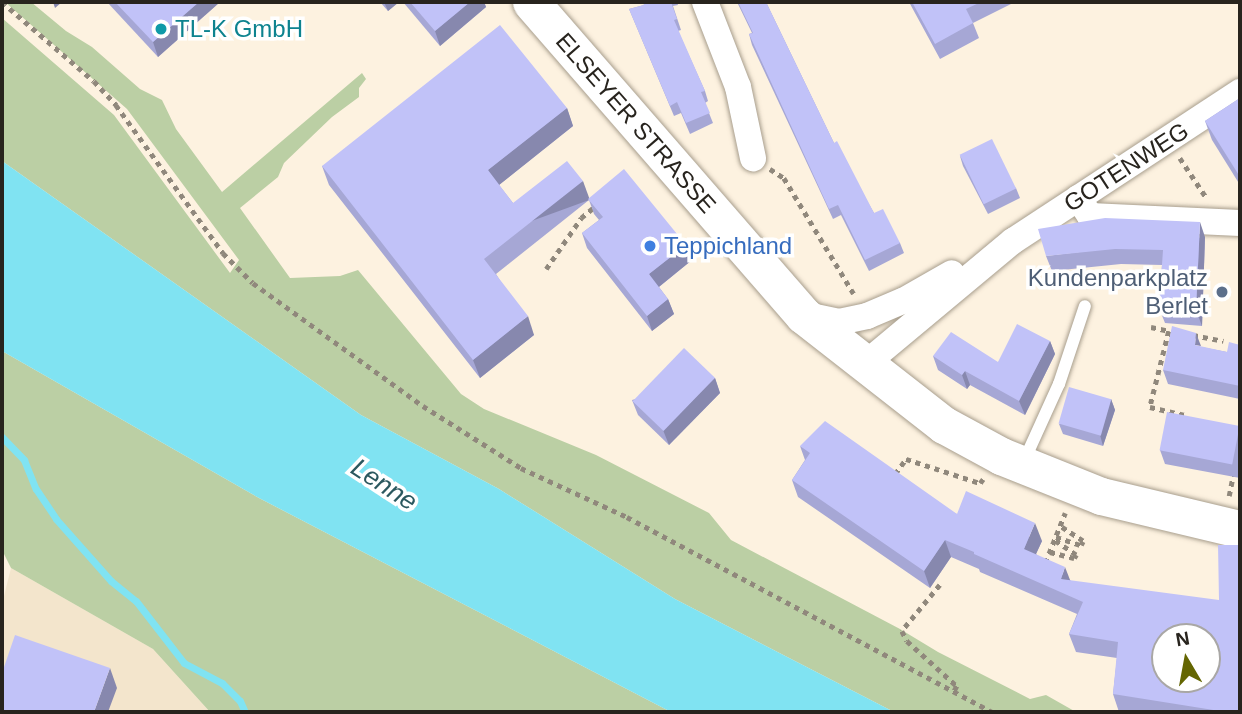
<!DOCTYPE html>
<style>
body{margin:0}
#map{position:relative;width:1242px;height:714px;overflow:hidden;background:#fdf2e0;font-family:Arial,sans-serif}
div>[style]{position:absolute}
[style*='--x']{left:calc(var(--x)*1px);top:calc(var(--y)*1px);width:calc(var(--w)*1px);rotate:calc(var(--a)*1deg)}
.built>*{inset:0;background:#f3e5cc}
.green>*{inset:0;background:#bbcfa4}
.water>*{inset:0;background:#80e3f2}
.stream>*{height:7px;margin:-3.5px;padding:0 3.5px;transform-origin:3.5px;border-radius:3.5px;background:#80e3f2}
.path>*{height:4.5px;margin-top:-2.25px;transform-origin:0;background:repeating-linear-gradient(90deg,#90887c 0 5px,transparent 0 10px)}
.roads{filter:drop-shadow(0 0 2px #a89e8d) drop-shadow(0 0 2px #a89e8d)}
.service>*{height:12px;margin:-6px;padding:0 6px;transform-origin:6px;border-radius:6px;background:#fff}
.minor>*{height:26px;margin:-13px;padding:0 13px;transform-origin:13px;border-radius:13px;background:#fff}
.secondary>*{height:37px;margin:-18.5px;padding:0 18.5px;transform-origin:18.5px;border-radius:18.5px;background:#fff}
.wall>*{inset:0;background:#a6a7d5}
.shaded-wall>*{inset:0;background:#8788ae;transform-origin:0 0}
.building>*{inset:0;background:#c1c2f8;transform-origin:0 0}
.dots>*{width:19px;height:19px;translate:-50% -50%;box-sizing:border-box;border:4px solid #fff;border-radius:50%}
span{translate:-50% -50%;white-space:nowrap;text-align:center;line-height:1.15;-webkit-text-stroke:7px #fff;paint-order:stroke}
.culture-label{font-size:24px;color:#0d838f}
.left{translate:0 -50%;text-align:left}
.street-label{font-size:24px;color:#28241e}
.shop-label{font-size:24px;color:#366cbe}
.service-label{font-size:24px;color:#4e5e75}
.right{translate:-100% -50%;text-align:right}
.water-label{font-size:26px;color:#2b585f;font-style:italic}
.frame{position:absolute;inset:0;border:4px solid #28241e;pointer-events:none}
.north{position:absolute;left:1151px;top:623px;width:70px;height:70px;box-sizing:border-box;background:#fff;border:2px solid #a9a7a5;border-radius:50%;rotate:350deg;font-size:19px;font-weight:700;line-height:28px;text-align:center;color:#28241e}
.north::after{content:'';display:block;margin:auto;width:24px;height:32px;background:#646602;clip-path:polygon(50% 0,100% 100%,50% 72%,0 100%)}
</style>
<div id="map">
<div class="built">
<div style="clip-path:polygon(11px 568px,153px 649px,210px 712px,2px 712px,2px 604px)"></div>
</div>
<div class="green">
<div style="clip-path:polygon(5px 2px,31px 2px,66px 31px,92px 47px,140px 89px,162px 100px,176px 129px,222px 192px,362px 73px,366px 79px,359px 88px,359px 97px,332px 117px,284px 163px,278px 177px,240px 208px,290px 278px,340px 276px,358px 270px,461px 394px,484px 409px,596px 455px,709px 513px,731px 540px,900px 629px,938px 652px,1030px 699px,1046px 695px,1076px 712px,894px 712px,675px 599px,499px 489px,361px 415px,2px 161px,2px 18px,114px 115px,230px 273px,239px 260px,127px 109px)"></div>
<div style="clip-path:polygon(2px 351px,259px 498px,671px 712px,210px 712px,153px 649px,11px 568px,2px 550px)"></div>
</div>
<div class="water">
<div style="clip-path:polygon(2px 161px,361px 415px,499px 489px,675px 599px,894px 712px,671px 712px,259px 498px,2px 351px)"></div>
</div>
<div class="stream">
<div style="--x:2;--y:437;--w:32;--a:46"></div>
<div style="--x:24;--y:460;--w:31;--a:68"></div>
<div style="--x:36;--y:489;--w:36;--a:56"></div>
<div style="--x:56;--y:519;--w:83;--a:48.4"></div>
<div style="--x:111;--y:581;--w:32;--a:39"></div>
<div style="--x:136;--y:601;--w:78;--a:52.3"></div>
<div style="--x:184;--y:663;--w:43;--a:27.8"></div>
<div style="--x:222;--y:683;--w:25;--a:45"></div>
<div style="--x:240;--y:701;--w:12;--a:66"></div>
</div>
<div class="path">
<div style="--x:2;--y:2;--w:121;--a:40.7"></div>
<div style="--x:94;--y:81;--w:33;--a:47"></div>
<div style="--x:116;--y:105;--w:183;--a:54.1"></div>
<div style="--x:223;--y:253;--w:42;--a:45"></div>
<div style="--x:253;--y:283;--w:210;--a:35.9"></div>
<div style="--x:423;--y:406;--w:116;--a:32.3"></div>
<div style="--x:521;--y:468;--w:117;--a:24.8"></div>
<div style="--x:627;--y:517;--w:414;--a:28.1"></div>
<div style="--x:1180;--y:158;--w:47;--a:56.3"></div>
<div style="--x:770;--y:169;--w:17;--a:33"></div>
<div style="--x:784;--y:178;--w:135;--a:58.9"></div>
<div style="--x:546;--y:269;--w:62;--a:-55.5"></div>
<div style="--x:581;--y:218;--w:17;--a:-40"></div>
<div style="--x:1151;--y:327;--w:19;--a:12"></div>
<div style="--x:1169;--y:331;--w:78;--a:104"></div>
<div style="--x:1150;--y:407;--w:39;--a:13"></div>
<div style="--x:1193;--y:335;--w:31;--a:11"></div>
<div style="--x:895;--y:474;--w:19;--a:-54"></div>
<div style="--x:906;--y:459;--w:78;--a:18"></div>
<div style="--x:980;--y:483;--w:5;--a:-53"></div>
<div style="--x:1229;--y:496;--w:25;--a:-79"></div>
<div style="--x:1056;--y:537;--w:26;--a:18"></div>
<div style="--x:1081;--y:545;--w:4;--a:-63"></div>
<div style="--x:1083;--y:541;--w:27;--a:-147"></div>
<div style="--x:1050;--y:552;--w:25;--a:14"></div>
<div style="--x:1074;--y:558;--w:4;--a:-56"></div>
<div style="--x:1076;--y:555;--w:27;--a:-146"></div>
<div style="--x:1045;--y:563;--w:54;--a:-68.2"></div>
<div style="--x:940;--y:585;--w:60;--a:129.6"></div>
<div style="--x:902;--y:631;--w:11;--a:63"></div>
<div style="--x:907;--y:641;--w:67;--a:42"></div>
<div style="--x:957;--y:686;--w:7;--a:117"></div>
</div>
<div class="roads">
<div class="service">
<div style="--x:1024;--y:461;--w:85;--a:-65.6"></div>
<div style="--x:1059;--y:384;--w:82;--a:-71.6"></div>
</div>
<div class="minor">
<div style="--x:705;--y:2;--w:91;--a:68.8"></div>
<div style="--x:738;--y:87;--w:73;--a:78.1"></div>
<div style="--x:1078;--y:198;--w:22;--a:56"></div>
<div style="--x:1090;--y:216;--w:150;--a:2.7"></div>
<div style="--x:806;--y:315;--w:34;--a:12"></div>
<div style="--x:839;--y:322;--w:29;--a:-12"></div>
<div style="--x:867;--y:316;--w:39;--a:-23"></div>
<div style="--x:903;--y:301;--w:56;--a:-29.7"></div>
<div style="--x:864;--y:365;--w:194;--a:-39.8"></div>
<div style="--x:1013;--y:241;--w:272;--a:-33.3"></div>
</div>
<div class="secondary">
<div style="--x:531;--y:2;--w:415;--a:49"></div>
<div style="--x:803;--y:315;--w:179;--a:38"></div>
<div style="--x:944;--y:425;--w:65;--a:28.5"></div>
<div style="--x:1001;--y:456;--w:108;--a:21.8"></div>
<div style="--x:1101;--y:496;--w:143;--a:13.4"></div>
</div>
</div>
<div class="wall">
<div style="clip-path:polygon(107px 2px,220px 2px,158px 57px)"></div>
<div style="clip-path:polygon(380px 2px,399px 2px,388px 11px)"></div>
<div style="clip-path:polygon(403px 2px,484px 2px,486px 7px,440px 46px)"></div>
<div style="clip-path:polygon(643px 2px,677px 2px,678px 5px,673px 6px,681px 30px,678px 31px,705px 91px,708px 101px,705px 103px,713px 123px,690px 134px,681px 113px,674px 116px,629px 9px,644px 5px)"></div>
<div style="clip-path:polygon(737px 2px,771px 2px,767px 4px,834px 143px,874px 213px,900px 243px,904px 253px,869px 271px,841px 215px,833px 219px,752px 45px,749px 34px,752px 33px)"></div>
<div style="clip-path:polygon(909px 2px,1015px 2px,973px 23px,979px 38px,940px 59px)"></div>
<div style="clip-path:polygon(1240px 98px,1240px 185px,1212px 140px,1205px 121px)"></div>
<div style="clip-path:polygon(567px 108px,573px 126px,499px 185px,513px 203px,589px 198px,686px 245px,692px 260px,659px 287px,668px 299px,674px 314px,652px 331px,587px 248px,582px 233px,599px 220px,594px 214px,589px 200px,496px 274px,534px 335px,480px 378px,329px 185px,322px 166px)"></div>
<div style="clip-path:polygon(960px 156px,1016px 188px,1020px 198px,988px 214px,963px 166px)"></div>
<div style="clip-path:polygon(1205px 237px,1202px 326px,1165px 323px,1159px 308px,1162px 265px,1121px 264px,1052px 271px,1046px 256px)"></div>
<div style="clip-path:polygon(1050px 341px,1055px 354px,1025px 415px,970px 385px,967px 389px,938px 370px,933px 356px,998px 362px)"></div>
<div style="clip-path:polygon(1240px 345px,1240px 399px,1168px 384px,1163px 370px,1201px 347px,1227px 352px)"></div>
<div style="clip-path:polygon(715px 378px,720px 393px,669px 445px,638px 415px,632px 400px)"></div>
<div style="clip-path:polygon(1111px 399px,1115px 410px,1103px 446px,1063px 434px,1059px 424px)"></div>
<div style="clip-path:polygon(1240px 426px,1240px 478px,1165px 464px,1160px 450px)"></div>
<div style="clip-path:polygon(800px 446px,957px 514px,1042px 541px,1036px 554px,1240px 712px,1119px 712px,1113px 694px,1117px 658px,1076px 652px,1069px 634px,1077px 614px,980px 572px,979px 569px,951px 557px,930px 588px,798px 497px,792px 480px,805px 460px)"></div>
</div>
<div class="shaded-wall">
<div style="clip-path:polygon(53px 2px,62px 2px,55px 8px)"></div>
<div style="clip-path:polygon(199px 2px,220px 2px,158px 57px,153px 42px)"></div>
<div style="clip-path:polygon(384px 2px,399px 2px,388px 11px)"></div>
<div style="clip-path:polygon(470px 2px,484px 2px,486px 7px,440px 46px,435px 31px)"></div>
<div style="clip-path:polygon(567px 108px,573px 126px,494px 189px,488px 170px)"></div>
<div style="left:583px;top:181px;width:20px;height:126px;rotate:70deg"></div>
<div style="clip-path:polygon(1200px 222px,1205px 237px,1202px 326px,1196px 310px)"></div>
<div style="clip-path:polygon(686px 245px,692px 260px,655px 290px,649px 274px)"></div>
<div style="clip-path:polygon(668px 299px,674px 314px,652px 331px,647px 316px)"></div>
<div style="clip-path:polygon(528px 316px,534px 335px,480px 378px,473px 360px)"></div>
<div style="clip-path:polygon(1196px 333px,1201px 346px,1195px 345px)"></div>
<div style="clip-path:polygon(1050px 341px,1055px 354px,1025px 415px,1019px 401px)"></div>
<div style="clip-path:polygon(965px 371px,970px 385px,967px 389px,962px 375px)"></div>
<div style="clip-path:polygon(715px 378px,720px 393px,669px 445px,663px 430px)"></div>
<div style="clip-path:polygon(1111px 399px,1115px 410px,1103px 446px,1100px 435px)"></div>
<div style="clip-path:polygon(1035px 523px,1042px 541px,1030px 567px,1024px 549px)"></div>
<div style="clip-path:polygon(945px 540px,951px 557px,930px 588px,924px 571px)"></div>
<div style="clip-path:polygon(1065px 567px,1072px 585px,1061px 579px)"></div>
<div style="clip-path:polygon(110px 668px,117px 688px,108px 712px,94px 712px)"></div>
</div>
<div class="building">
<div style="clip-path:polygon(115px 2px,199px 2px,153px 42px)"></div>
<div style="clip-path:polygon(410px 2px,470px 2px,435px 31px)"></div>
<div style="clip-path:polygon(643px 2px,671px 2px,677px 19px,674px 20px,705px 91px,701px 92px,710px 113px,686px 123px,677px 102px,670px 106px,629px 9px,644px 5px)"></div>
<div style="clip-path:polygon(738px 2px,766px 2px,834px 143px,837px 141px,874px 213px,883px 209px,900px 243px,865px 260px,838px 205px,829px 209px,749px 34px,753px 33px)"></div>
<div style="clip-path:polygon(912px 2px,981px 2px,966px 9px,973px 23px,935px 44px)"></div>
<div style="clip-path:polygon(500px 25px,567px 108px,488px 170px,513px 203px,567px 161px,583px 181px,484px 259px,528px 316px,473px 360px,322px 166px)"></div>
<div style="clip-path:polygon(1240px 98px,1240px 177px,1205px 121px)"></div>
<div style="left:992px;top:139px;width:55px;height:36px;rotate:64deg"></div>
<div style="clip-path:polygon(624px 169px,686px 245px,649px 274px,668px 299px,647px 316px,582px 233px,603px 217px,588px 199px)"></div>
<div style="clip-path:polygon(1105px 218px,1200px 222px,1196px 310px,1159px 308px,1163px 250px,1115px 249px,1046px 256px,1038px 229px)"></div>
<div style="clip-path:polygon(1017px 324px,1050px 341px,1019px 401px,965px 371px,962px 375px,933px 356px,951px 332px,998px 362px)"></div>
<div style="clip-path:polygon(1172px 326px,1196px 333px,1195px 345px,1227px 352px,1229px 342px,1240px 345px,1240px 386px,1163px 370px)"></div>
<div style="left:684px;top:348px;width:43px;height:74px;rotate:44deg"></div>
<div style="left:1069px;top:387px;width:44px;height:38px;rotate:16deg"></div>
<div style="left:1167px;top:412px;width:74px;height:39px;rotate:11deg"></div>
<div style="clip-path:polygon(evenodd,825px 421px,957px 514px,966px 491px,1035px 523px,1024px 549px,1065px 567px,1061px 579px,1219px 600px,1218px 545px,1240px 545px,1240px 712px,1226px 712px,1113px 694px,1118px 642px,1069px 634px,1083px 602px,974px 554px,974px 552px,945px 540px,924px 571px,792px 480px,810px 453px,800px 446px,825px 421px,1165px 637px,1207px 637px,1207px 679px,1165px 679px,1165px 637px)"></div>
<div style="clip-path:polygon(15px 635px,110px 668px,94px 712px,2px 712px,2px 673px)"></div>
</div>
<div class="dots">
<div style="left:161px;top:29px;background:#0f9aa8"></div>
<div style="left:650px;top:246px;background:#3f7fe0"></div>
<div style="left:1222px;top:292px;background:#5c6f8a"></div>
</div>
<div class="culture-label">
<span class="left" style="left:175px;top:29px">TL-K GmbH</span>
</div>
<div class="street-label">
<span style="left:636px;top:123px;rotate:49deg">ELSEYER STRASSE</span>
<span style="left:1126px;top:167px;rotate:-33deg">GOTENWEG</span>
</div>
<div class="shop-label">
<span class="left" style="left:664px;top:246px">Teppichland</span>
</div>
<div class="service-label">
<span class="right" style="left:1208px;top:292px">Kundenparkplatz<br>Berlet</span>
</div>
<div class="water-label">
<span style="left:384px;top:485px;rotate:33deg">Lenne</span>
</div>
<div class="frame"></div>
<div class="north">N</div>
</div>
